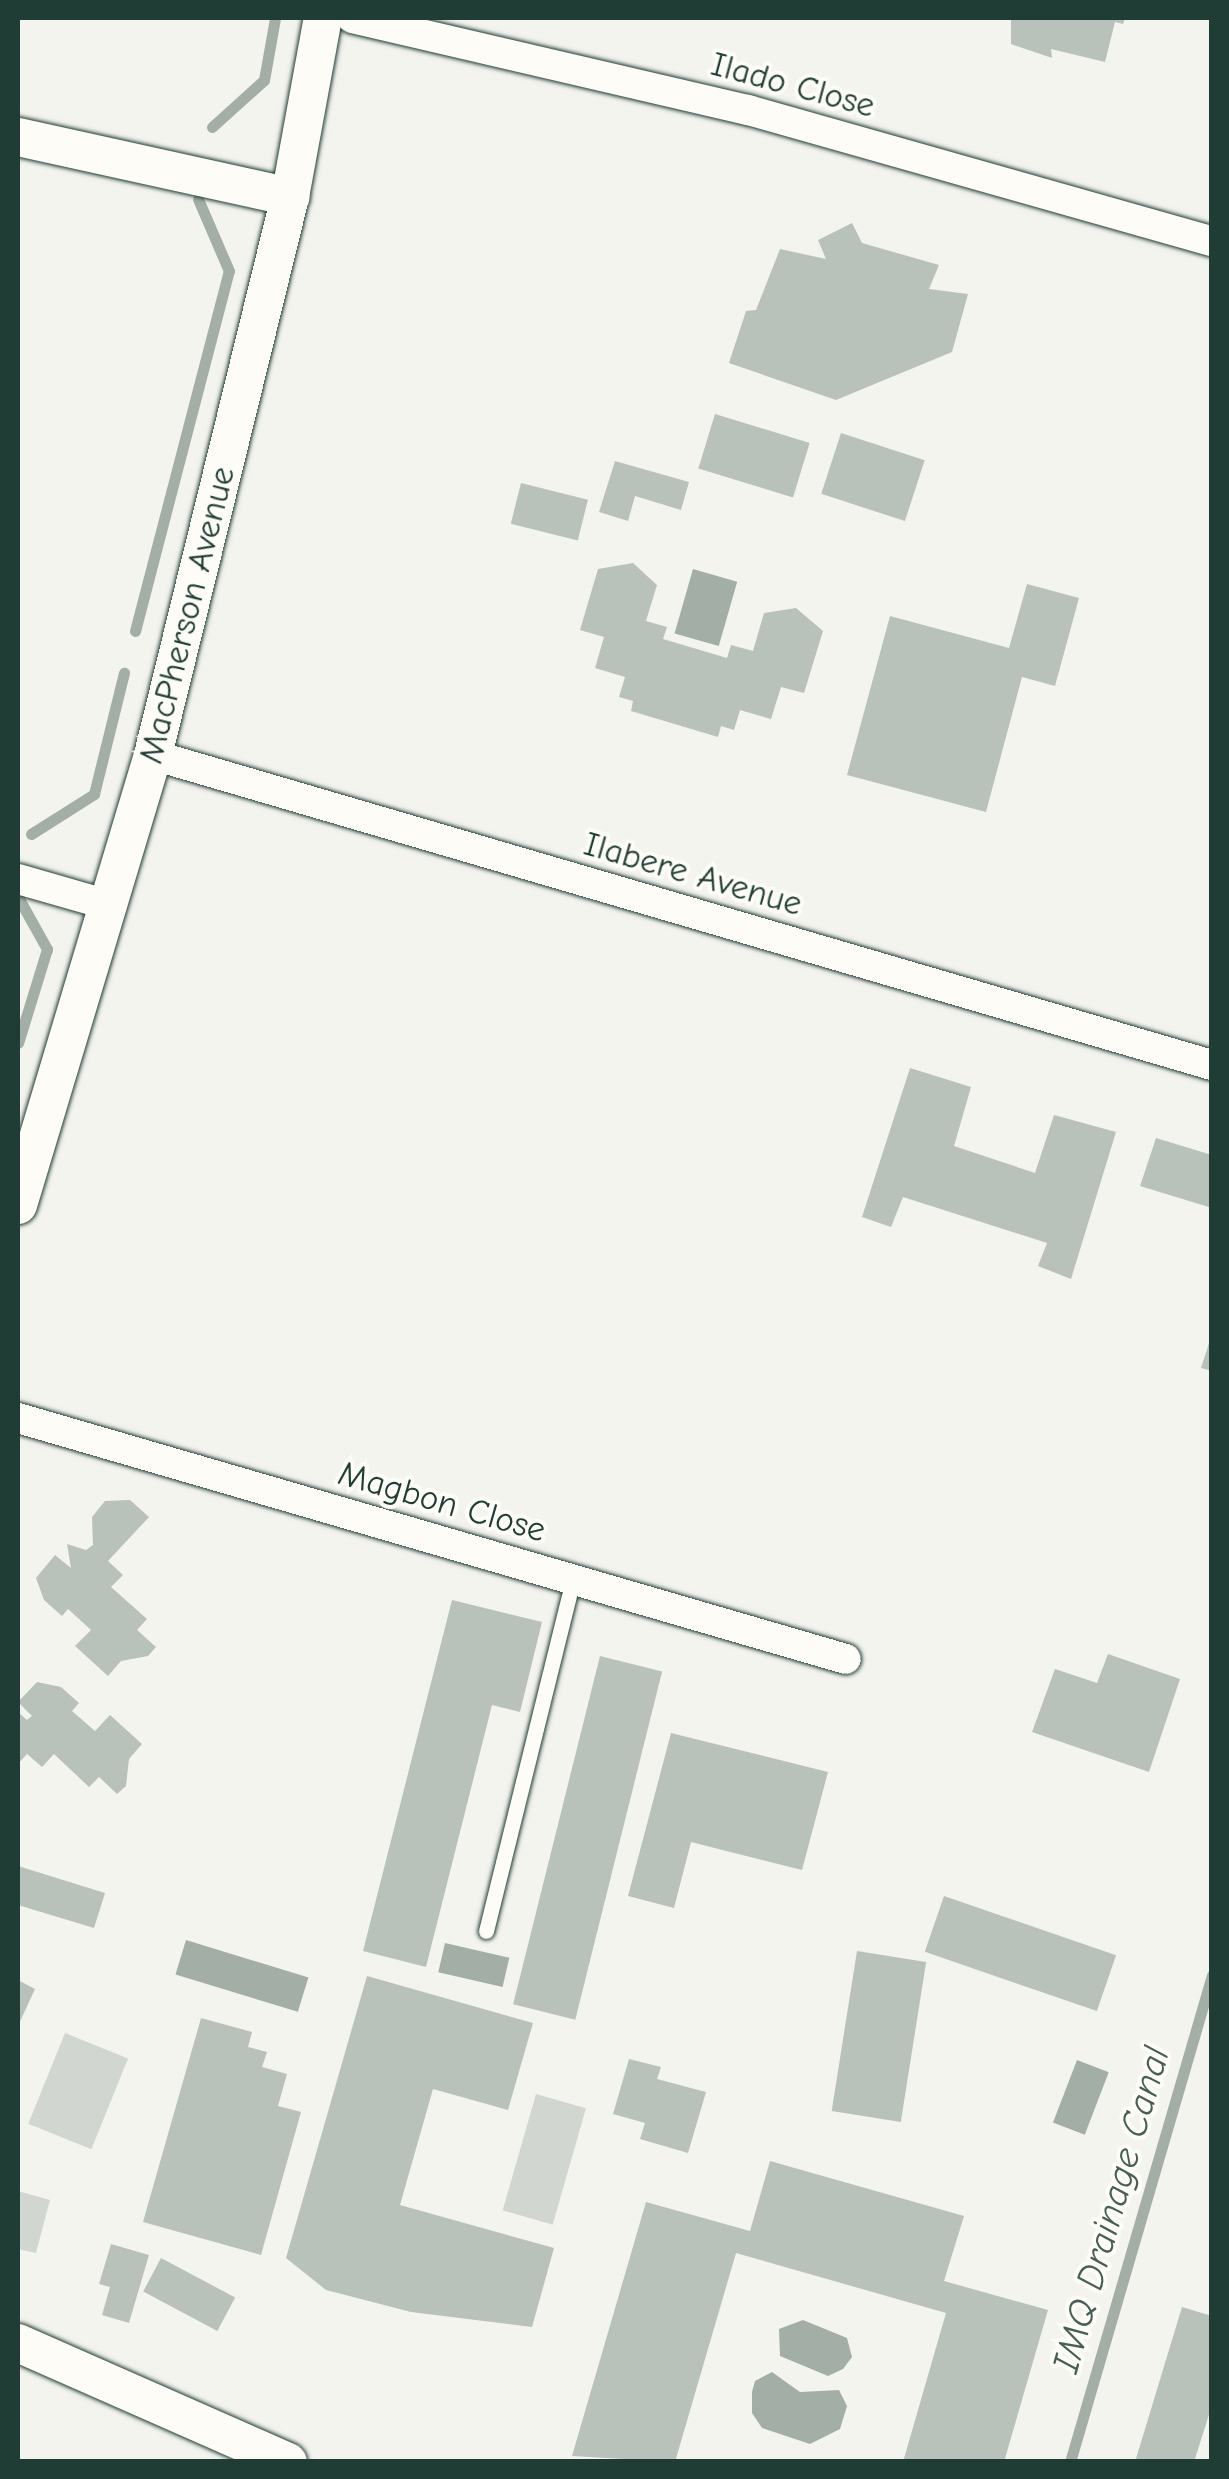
<!DOCTYPE html>
<style>
body{margin:0}
#map{position:relative;width:1229px;height:2479px;overflow:hidden;background:#f4f4ef;font-family:"Comic Neue",sans-serif}
div>[style]{position:absolute}
[style*='--x']{left:calc(var(--x)*1px);top:calc(var(--y)*1px);width:calc(var(--w)*1px);rotate:calc(var(--a)*1deg)}
.green>*{inset:0;background:#d1d6d1;transform-origin:0 0}
.water>*{inset:0;background:#a3aea7;transform-origin:0 0}
.stream>*{height:11px;margin:-5.5px;padding:0 5.5px;transform-origin:5.5px;border-radius:5.5px;background:#a3aea7}
.building>*{inset:0;background:#b9c1bb;transform-origin:0 0}
.roads{filter:drop-shadow(0 0 2px #1f3d34) drop-shadow(0 0 2px #1f3d34)}
.service>*{height:15px;margin:-7.5px;padding:0 7.5px;transform-origin:7.5px;border-radius:7.5px;background:#fdfcf7}
.minor>*{height:30px;margin:-15px;padding:0 15px;transform-origin:15px;border-radius:15px;background:#fdfcf7}
.tertiary>*{height:38px;margin:-19px;padding:0 19px;transform-origin:19px;border-radius:19px;background:#fdfcf7}
span{translate:-50% -50%;white-space:nowrap;text-align:center;line-height:1.15;-webkit-text-stroke:8px #fdfcf7;paint-order:stroke}
.street-label{font-size:35px;color:#1f3d34}
.water-label{font-size:38px;color:#475f56;font-style:italic}
.frame{position:absolute;inset:0;border:20px solid #1f3d34;pointer-events:none}
</style>
<div id="map">
<div class="green">
<div style="left:65px;top:2033px;width:68px;height:98px;rotate:22deg"></div>
<div style="left:536px;top:2094px;width:52px;height:121px;rotate:16deg"></div>
<div style="clip-path:polygon(18px 2191px,50px 2200px,36px 2253px,18px 2249px)"></div>
</div>
<div class="water">
<div style="left:693px;top:569px;width:46px;height:67px;rotate:16deg"></div>
<div style="left:186px;top:1940px;width:128px;height:36px;rotate:17deg"></div>
<div style="left:445px;top:1943px;width:66px;height:30px;rotate:13deg"></div>
<div style="left:1077px;top:2060px;width:34px;height:67px;rotate:21deg"></div>
<div style="clip-path:polygon(803px 2320px,847px 2338px,852px 2357px,843px 2369px,828px 2376px,780px 2356px,779px 2329px)"></div>
<div style="clip-path:polygon(772px 2372px,800px 2392px,839px 2390px,847px 2406px,840px 2429px,810px 2444px,762px 2428px,752px 2413px,752px 2392px,755px 2381px)"></div>
</div>
<div class="stream">
<div style="--x:212;--y:127;--w:70;--a:-42.1"></div>
<div style="--x:264;--y:80;--w:63;--a:-79.9"></div>
<div style="--x:135;--y:631;--w:372;--a:-75.4"></div>
<div style="--x:229;--y:271;--w:78;--a:-113.3"></div>
<div style="--x:31;--y:834;--w:75;--a:-32.4"></div>
<div style="--x:94;--y:794;--w:125;--a:-76.1"></div>
<div style="--x:18;--y:897;--w:60;--a:60.9"></div>
<div style="--x:47;--y:949;--w:98;--a:107.1"></div>
<div style="--x:1070;--y:2462;--w:507;--a:-73.74"></div>
</div>
<div class="building">
<div style="clip-path:polygon(1011px 18px,1125px 18px,1123px 24px,1115px 22px,1105px 62px,1051px 49px,1052px 58px,1011px 44px)"></div>
<div style="clip-path:polygon(852px 223px,862px 243px,939px 265px,929px 289px,968px 294px,952px 352px,836px 400px,729px 363px,746px 311px,756px 310px,780px 249px,826px 259px,818px 240px)"></div>
<div style="left:715px;top:414px;width:99px;height:57px;rotate:17deg"></div>
<div style="left:841px;top:433px;width:88px;height:64px;rotate:18deg"></div>
<div style="clip-path:polygon(615px 461px,689px 482px,681px 510px,635px 496px,628px 521px,599px 512px)"></div>
<div style="left:521px;top:483px;width:69px;height:42px;rotate:14deg"></div>
<div style="clip-path:polygon(633px 563px,657px 585px,646px 621px,667px 627px,663px 639px,727px 658px,731px 645px,753px 651px,764px 613px,796px 608px,823px 631px,804px 693px,781px 687px,771px 719px,740px 710px,734px 730px,721px 726px,718px 737px,631px 711px,633px 701px,619px 697px,625px 677px,595px 668px,604px 637px,580px 630px,598px 569px)"></div>
<div style="clip-path:polygon(1027px 584px,1079px 598px,1055px 686px,1022px 677px,986px 812px,847px 775px,890px 616px,1009px 648px)"></div>
<div style="clip-path:polygon(910px 1068px,971px 1087px,954px 1146px,1035px 1173px,1054px 1115px,1116px 1132px,1071px 1279px,1038px 1266px,1047px 1243px,903px 1197px,891px 1227px,862px 1217px)"></div>
<div style="clip-path:polygon(1156px 1138px,1212px 1155px,1212px 1208px,1140px 1186px)"></div>
<div style="clip-path:polygon(1211px 1337px,1212px 1337px,1212px 1371px,1201px 1368px)"></div>
<div style="clip-path:polygon(130px 1500px,149px 1517px,108px 1561px,123px 1575px,111px 1587px,147px 1619px,137px 1630px,156px 1647px,148px 1656px,121px 1661px,108px 1676px,75px 1646px,91px 1630px,68px 1609px,62px 1616px,44px 1600px,36px 1578px,55px 1555px,71px 1568px,67px 1544px,86px 1550px,93px 1545px,92px 1517px,105px 1501px)"></div>
<div style="clip-path:polygon(452px 1600px,542px 1622px,520px 1712px,492px 1705px,426px 1967px,363px 1951px)"></div>
<div style="clip-path:polygon(1108px 1654px,1180px 1679px,1149px 1772px,1032px 1732px,1055px 1669px,1097px 1683px)"></div>
<div style="left:600px;top:1656px;width:64px;height:359px;rotate:14deg"></div>
<div style="clip-path:polygon(37px 1682px,61px 1687px,79px 1703px,72px 1711px,95px 1731px,110px 1715px,142px 1744px,129px 1759px,126px 1786px,117px 1794px,99px 1777px,89px 1787px,54px 1754px,42px 1767px,27px 1754px,18px 1764px,18px 1712px,27px 1720px,32px 1716px,18px 1702px)"></div>
<div style="clip-path:polygon(671px 1733px,828px 1772px,802px 1870px,691px 1842px,674px 1908px,628px 1896px)"></div>
<div style="clip-path:polygon(18px 1866px,105px 1893px,94px 1928px,18px 1905px)"></div>
<div style="left:944px;top:1896px;width:182px;height:59px;rotate:19deg"></div>
<div style="left:857px;top:1951px;width:70px;height:162px;rotate:9deg"></div>
<div style="clip-path:polygon(367px 1976px,533px 2023px,508px 2110px,433px 2089px,400px 2205px,554px 2248px,532px 2327px,411px 2312px,326px 2290px,286px 2258px)"></div>
<div style="clip-path:polygon(18px 1980px,35px 1989px,18px 2026px)"></div>
<div style="clip-path:polygon(201px 2018px,252px 2032px,248px 2047px,267px 2052px,262px 2067px,287px 2074px,278px 2106px,301px 2112px,261px 2255px,143px 2222px)"></div>
<div style="clip-path:polygon(629px 2059px,661px 2067px,657px 2079px,706px 2092px,688px 2153px,640px 2139px,645px 2123px,613px 2114px)"></div>
<div style="clip-path:polygon(770px 2161px,964px 2216px,944px 2281px,1048px 2310px,1004px 2462px,903px 2462px,946px 2313px,736px 2253px,675px 2462px,572px 2456px,646px 2202px,750px 2231px)"></div>
<div style="clip-path:polygon(111px 2244px,149px 2255px,129px 2323px,102px 2315px,110px 2287px,99px 2284px)"></div>
<div style="left:161px;top:2258px;width:84px;height:38px;rotate:28deg"></div>
<div style="clip-path:polygon(1182px 2307px,1212px 2316px,1212px 2405px,1194px 2462px,1135px 2462px)"></div>
</div>
<div class="roads">
<div class="service">
<div style="--x:486;--y:1931;--w:363;--a:-76.1"></div>
</div>
<div class="minor">
<div style="--x:352;--y:18;--w:407;--a:13.1"></div>
<div style="--x:748;--y:110;--w:482;--a:15.8"></div>
<div style="--x:153;--y:755;--w:1103;--a:16.32"></div>
<div style="--x:18;--y:879;--w:91;--a:16"></div>
<div style="--x:18;--y:1418;--w:862;--a:16.23"></div>
</div>
<div class="tertiary">
<div style="--x:18;--y:137;--w:279;--a:12.4"></div>
<div style="--x:18;--y:1205;--w:470;--a:-73.3"></div>
<div style="--x:153;--y:755;--w:575;--a:-76.21"></div>
<div style="--x:290;--y:197;--w:182;--a:-79.6"></div>
<div style="--x:18;--y:2343;--w:295;--a:23.8"></div>
</div>
</div>
<div class="street-label">
<span style="left:793px;top:85px;rotate:15deg">Ilado Close</span>
<span style="left:187px;top:615px;rotate:-76deg">MacPherson Avenue</span>
<span style="left:693px;top:874px;rotate:16deg">Ilabere Avenue</span>
<span style="left:442px;top:1502px;rotate:16deg">Magbon Close</span>
</div>
<div class="water-label">
<span style="left:1112px;top:2210px;rotate:-74deg">IMQ Drainage Canal</span>
</div>
<div class="frame"></div>
</div>
